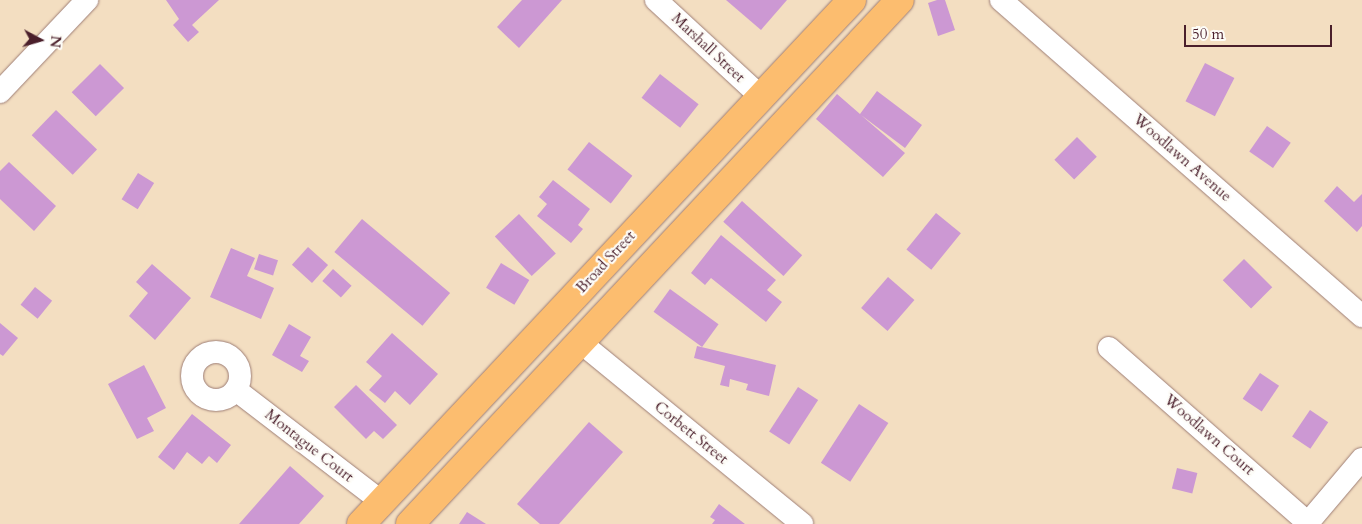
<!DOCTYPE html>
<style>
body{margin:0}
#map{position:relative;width:1362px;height:524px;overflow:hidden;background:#f3dec1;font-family:Cardo,serif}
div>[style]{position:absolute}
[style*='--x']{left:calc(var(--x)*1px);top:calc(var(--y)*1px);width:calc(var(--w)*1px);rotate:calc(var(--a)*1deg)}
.building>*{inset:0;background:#cc98d3;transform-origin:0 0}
.roads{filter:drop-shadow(0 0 1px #9e7e76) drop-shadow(0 0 1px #9e7e76)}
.street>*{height:22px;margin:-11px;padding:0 11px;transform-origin:11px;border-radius:11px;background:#fff}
.street>.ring{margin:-11px;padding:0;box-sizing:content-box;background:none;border:22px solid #fff;border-radius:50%}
.primary>*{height:28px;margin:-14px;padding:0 14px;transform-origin:14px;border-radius:14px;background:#fcbd6f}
span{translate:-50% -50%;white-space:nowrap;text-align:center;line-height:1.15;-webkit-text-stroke:4.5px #fdfcf7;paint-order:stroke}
.street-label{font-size:15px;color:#4a1f2b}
.north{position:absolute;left:15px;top:15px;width:50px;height:50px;-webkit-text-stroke:4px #fdfcf7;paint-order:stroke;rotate:96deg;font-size:14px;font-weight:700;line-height:20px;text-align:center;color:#4a1f2b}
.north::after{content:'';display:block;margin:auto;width:18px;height:22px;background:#4a1f2b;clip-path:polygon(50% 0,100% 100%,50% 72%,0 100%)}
.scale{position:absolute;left:1184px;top:25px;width:148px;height:22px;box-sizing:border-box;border:2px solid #4a1f2b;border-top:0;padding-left:6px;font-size:15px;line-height:18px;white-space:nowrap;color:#4a1f2b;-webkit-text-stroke:4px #fdfcf7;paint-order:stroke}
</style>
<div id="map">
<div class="building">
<div style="clip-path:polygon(166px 0,219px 0,192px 25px,199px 32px,188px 42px,173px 25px,179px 19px)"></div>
<div style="clip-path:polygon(522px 0,562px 0,519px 48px,497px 27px)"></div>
<div style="clip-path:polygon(726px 0,787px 0,761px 30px)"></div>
<div style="clip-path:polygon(937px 0,945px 0,955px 30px,938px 36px,928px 3px)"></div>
<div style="left:1205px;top:63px;width:33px;height:43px;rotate:27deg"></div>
<div style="left:100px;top:64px;width:34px;height:40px;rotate:45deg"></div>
<div style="left:660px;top:74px;width:49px;height:30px;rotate:38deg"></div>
<div style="clip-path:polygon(877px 91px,922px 125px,905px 148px,861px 115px,905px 153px,883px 177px,816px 119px,837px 94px,860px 114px)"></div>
<div style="left:56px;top:110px;width:57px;height:35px;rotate:44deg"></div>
<div style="left:1267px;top:126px;width:29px;height:31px;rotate:35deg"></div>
<div style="left:1077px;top:137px;width:28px;height:32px;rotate:45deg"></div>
<div style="left:589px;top:142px;width:55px;height:35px;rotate:38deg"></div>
<div style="clip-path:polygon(9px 162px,56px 206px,34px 231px,0 199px,0 171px)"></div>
<div style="left:138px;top:173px;width:19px;height:31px;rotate:32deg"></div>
<div style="clip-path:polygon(553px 180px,590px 209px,578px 225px,583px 229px,571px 243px,537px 216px,547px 204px,539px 197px)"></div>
<div style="clip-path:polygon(1337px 186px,1354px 202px,1362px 194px,1362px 226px,1357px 232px,1324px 201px)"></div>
<div style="left:742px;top:201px;width:81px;height:28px;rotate:42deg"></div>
<div style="left:936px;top:213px;width:32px;height:47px;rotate:39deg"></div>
<div style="left:519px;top:214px;width:54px;height:33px;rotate:47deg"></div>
<div style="left:362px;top:219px;width:115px;height:43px;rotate:40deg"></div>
<div style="clip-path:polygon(721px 235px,776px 280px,767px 290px,782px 302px,766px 322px,711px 278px,705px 285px,691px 273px)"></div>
<div style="left:308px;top:247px;width:27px;height:24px;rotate:42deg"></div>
<div style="clip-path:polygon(231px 248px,255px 258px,247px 276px,274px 288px,261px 319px,210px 297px)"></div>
<div style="left:259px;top:254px;width:20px;height:16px;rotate:18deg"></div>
<div style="left:1244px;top:259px;width:40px;height:30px;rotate:45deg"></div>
<div style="left:501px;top:263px;width:33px;height:29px;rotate:31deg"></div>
<div style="clip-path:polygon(152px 264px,191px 298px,155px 340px,129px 316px,148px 293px,136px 282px)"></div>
<div style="left:333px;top:269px;width:25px;height:16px;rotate:42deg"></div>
<div style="left:888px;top:277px;width:35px;height:41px;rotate:41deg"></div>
<div style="left:35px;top:287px;width:22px;height:23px;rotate:39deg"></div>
<div style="left:670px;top:289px;width:60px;height:28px;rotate:36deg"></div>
<div style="clip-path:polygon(0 323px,18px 338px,3px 356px,0 354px)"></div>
<div style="clip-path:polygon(289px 324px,311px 337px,300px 356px,309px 361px,302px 372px,272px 355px)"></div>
<div style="clip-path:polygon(392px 333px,438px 374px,410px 405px,395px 391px,385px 403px,369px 390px,382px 376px,366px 362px)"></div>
<div style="clip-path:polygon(697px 346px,776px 365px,769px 396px,746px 390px,748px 384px,730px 379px,729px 387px,720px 385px,725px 366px,694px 358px)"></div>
<div style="clip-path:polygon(144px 365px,166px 408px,147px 418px,154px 431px,137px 439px,108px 384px)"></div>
<div style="left:1260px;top:373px;width:23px;height:31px;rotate:34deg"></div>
<div style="clip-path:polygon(356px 385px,397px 425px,383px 439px,374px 431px,366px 439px,334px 407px)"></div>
<div style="left:798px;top:387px;width:24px;height:53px;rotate:33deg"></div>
<div style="left:859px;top:404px;width:35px;height:70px;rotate:33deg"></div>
<div style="left:1310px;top:410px;width:22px;height:32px;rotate:34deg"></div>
<div style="clip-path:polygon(192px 414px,231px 445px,217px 463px,209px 456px,202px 464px,187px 452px,174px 470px,158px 457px)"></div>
<div style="clip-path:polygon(589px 422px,623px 452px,559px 524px,540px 524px,517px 504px)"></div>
<div style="clip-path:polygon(290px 466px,324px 496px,299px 524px,239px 524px)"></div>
<div style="left:1177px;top:468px;width:21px;height:21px;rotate:14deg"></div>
<div style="clip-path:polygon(719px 504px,745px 524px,712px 524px,715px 520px,710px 517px)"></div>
<div style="clip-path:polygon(467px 512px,486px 524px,459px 524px)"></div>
</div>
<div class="roads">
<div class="street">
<div style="--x:656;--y:0;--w:143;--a:42.7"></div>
<div style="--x:1001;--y:0;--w:480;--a:41.2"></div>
<div style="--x:0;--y:92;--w:127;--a:-46.6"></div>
<div style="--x:580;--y:342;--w:287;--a:39.3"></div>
<div style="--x:1109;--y:348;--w:265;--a:41.3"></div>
<div class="ring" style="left:192px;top:352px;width:26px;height:26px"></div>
<div style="--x:236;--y:390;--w:184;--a:37.5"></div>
<div style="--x:1307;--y:524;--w:85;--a:-49.8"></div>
</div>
<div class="primary">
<div style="--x:361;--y:524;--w:718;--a:-46.86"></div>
<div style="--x:410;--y:524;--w:717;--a:-46.92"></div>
</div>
</div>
<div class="street-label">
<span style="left:708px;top:48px;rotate:43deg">Marshall Street</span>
<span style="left:1182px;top:158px;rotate:41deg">Woodlawn Avenue</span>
<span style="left:606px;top:262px;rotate:-47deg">Broad Street</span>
<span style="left:691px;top:433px;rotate:39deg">Corbett Street</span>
<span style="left:1209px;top:435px;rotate:41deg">Woodlawn Court</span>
<span style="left:309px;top:446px;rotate:38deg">Montague Court</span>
</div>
<div class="north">N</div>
<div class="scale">50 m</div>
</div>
